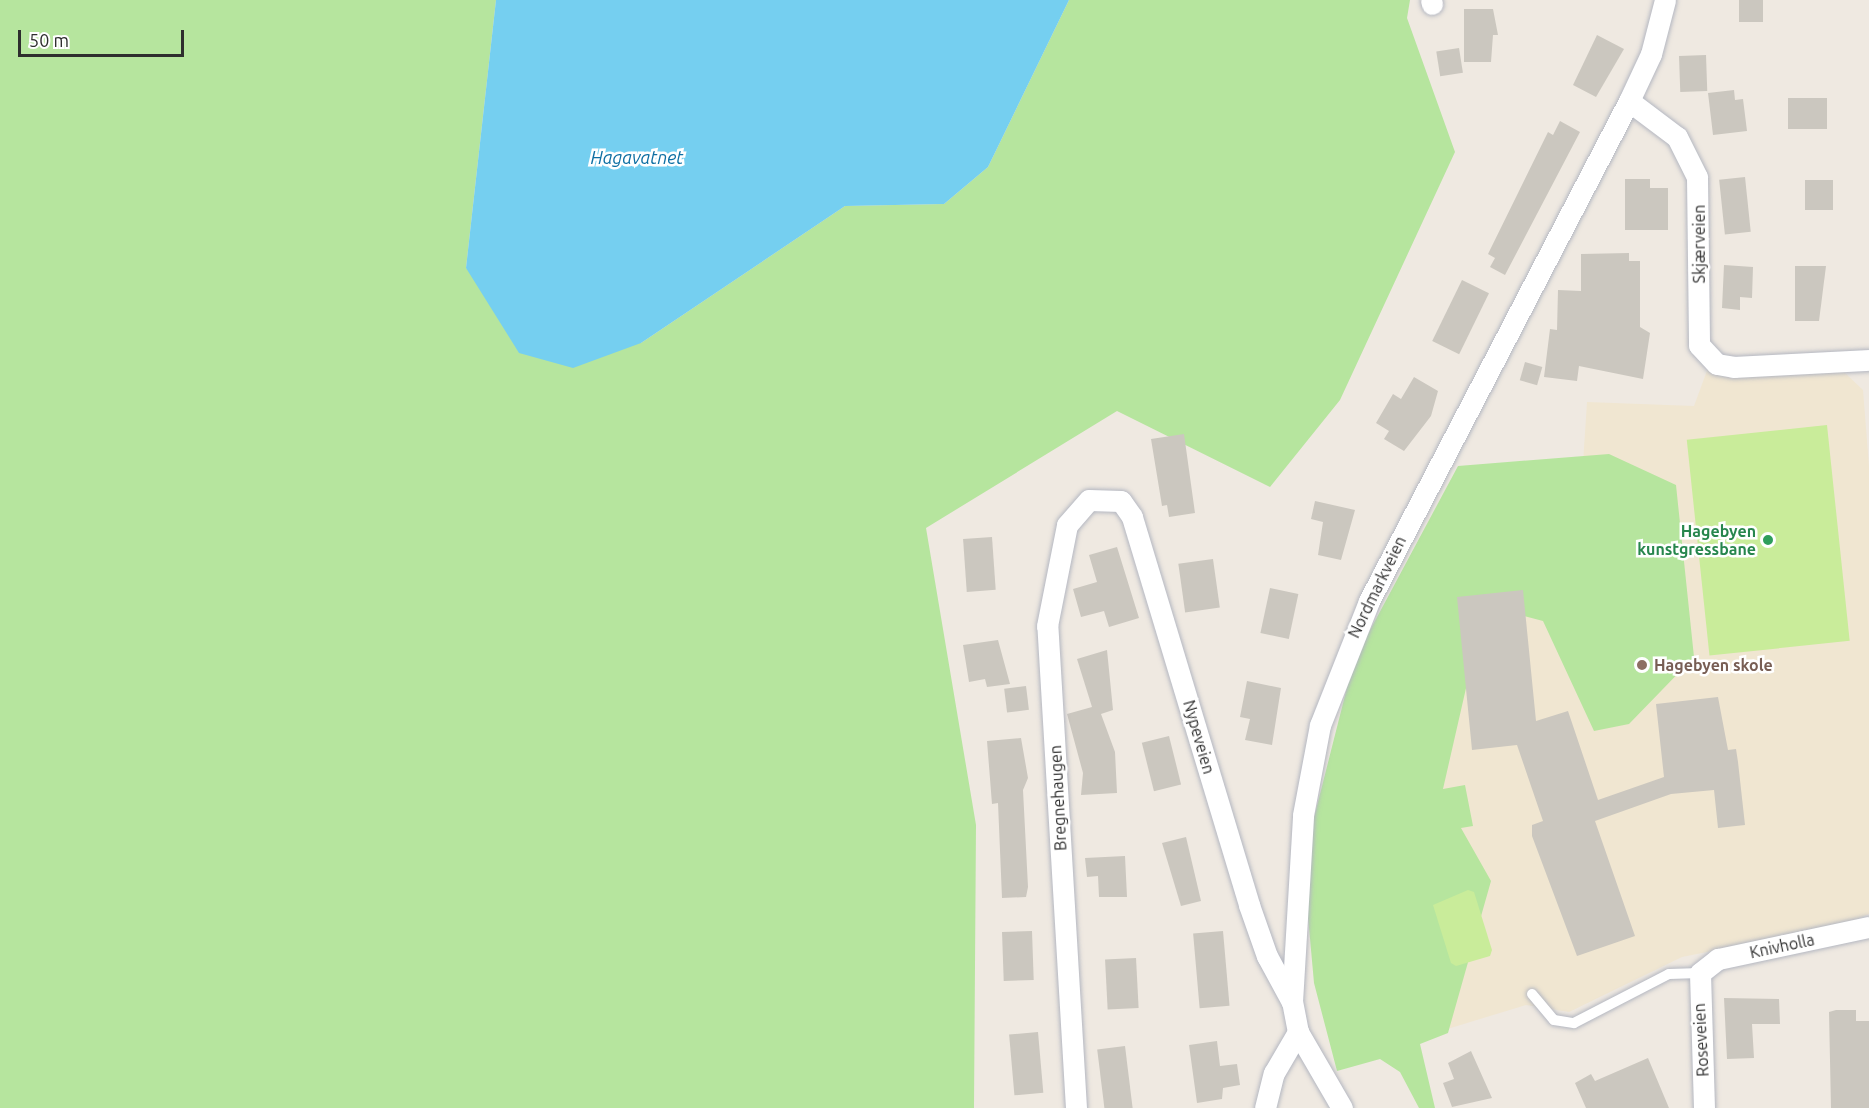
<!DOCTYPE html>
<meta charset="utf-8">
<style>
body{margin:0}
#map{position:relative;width:1869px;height:1108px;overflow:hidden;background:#efe9e1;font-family:Ubuntu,sans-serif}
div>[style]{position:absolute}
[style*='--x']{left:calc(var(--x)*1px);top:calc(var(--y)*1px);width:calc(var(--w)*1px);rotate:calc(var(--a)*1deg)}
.education>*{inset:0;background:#f0e6d1}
.green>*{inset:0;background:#b6e59e}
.pitch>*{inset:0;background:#c9ec9a;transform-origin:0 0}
.water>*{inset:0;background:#75cff0}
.building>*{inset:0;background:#cbc7bf;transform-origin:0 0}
.roads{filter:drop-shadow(0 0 2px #b4b7c1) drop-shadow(0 0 2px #b4b7c1)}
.lane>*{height:10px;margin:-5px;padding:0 5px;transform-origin:5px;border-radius:5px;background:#fff}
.street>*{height:21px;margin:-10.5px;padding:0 10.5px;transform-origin:10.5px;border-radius:10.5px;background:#fff}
.dots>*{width:16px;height:16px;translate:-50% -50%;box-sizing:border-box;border:3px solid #fff;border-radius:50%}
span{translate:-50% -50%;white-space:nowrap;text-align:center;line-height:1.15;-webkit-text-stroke:5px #fff;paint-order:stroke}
.street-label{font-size:16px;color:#2e2e2e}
.leisure-label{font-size:16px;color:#27864d;font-weight:700}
.right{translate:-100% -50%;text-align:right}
.education-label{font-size:16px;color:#785e54;font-weight:700}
.left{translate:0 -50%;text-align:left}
.water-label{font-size:18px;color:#0d6fa3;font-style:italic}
.scale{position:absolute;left:18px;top:30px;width:166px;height:27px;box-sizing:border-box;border:3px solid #2e2e2e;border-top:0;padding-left:8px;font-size:18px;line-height:21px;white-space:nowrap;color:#2e2e2e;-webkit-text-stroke:4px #fff;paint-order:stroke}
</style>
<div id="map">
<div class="education">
<div style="clip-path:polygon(1708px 368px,1843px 371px,1863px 390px,1869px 466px,1869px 914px,1846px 924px,1682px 957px,1569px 1012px,1526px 1005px,1431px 1034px,1452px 557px,1581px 494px,1587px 402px,1694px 406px)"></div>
</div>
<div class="green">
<div style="clip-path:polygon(0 0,496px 0,466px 268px,641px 343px,845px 206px,944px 204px,988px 167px,1069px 0,1410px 0,1407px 18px,1455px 152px,1340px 400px,1270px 487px,1117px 411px,926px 528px,976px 825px,974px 1108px,0 1108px)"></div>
<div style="clip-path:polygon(1609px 454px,1676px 485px,1694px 657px,1629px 724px,1594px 731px,1543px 621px,1498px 609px,1477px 640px,1443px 789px,1465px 785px,1473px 826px,1461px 828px,1491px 881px,1448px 1033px,1420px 1044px,1435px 1108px,1419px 1108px,1400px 1072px,1380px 1059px,1337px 1071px,1314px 983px,1303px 861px,1354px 660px,1458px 466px)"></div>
</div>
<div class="pitch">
<div style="left:1827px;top:425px;width:217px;height:141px;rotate:84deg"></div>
<div style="clip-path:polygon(1468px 890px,1474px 892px,1492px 950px,1490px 956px,1456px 966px,1451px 963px,1433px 905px)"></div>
</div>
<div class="water">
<div style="clip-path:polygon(496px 0,1069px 0,988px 167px,944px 204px,845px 206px,641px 343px,573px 368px,519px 353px,466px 268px)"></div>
</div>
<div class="building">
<div style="left:1739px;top:0;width:24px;height:22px"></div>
<div style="clip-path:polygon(1464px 9px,1493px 9px,1498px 35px,1493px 35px,1491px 62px,1464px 62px)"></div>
<div style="clip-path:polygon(1597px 35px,1624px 49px,1596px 97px,1573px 85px)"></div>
<div style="left:1459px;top:48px;width:25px;height:23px;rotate:81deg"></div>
<div style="left:1706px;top:55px;width:36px;height:27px;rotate:88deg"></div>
<div style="clip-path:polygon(1734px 90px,1735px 100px,1743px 99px,1747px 131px,1713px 135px,1708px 93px)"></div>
<div style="left:1827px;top:98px;width:31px;height:39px;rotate:90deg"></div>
<div style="clip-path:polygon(1560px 121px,1580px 132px,1505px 275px,1490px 267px,1495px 258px,1488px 254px,1548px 132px,1553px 135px)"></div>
<div style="left:1745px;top:177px;width:55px;height:26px;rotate:84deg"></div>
<div style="clip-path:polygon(1625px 179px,1650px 179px,1650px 188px,1668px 188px,1668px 230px,1625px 230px)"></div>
<div style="left:1805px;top:180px;width:28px;height:30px"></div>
<div style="clip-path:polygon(1629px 253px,1629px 261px,1640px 261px,1640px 327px,1650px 333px,1643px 379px,1579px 366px,1577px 381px,1544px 377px,1550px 329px,1557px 330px,1558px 290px,1581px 291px,1581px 254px)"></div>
<div style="clip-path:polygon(1724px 265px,1753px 267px,1752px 298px,1740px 297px,1740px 310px,1722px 308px)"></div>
<div style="clip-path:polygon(1795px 266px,1826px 266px,1819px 321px,1795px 321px)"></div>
<div style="left:1462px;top:280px;width:30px;height:68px;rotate:26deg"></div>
<div style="left:1525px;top:362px;width:18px;height:19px;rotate:16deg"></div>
<div style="clip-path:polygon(1414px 377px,1438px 391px,1431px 416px,1404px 451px,1384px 439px,1389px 431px,1376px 423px,1393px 394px,1401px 399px)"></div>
<div style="clip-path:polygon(1184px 434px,1195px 513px,1169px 517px,1167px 505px,1162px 506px,1151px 439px)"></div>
<div style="clip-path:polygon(1315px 501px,1355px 510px,1341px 560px,1318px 555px,1323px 522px,1311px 519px)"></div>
<div style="left:992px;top:537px;width:53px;height:29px;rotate:86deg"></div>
<div style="clip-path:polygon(1117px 547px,1139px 618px,1109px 627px,1104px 611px,1081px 617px,1073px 589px,1097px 582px,1089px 555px)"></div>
<div style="left:1213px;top:559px;width:49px;height:35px;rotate:82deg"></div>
<div style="left:1270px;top:588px;width:29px;height:46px;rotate:12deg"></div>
<div style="clip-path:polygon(1523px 590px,1536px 721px,1568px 711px,1598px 800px,1664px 777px,1656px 704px,1718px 697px,1728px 750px,1736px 749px,1738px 762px,1745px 825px,1718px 828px,1714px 790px,1671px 794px,1595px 821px,1635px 936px,1577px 956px,1532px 836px,1532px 825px,1543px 821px,1517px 745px,1472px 750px,1457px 597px)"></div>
<div style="clip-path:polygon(998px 640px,1010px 684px,987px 687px,985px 679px,969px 682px,963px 645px)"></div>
<div style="clip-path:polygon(1107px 650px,1113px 710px,1101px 714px,1115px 752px,1117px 793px,1081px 795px,1083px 773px,1067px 714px,1092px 707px,1077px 659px)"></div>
<div style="clip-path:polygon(1247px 681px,1281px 688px,1272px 745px,1245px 740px,1250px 719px,1240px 717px)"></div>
<div style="left:1026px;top:686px;width:24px;height:22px;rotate:83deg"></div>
<div style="left:1169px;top:736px;width:50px;height:28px;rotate:76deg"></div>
<div style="clip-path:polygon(1021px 738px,1028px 778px,1023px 790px,1028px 887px,1026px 897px,1002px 898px,998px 803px,992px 804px,987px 741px)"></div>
<div style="clip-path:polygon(1186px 837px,1201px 901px,1181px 906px,1162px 843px)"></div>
<div style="clip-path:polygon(1125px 856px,1127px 897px,1099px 897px,1098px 876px,1087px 877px,1085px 858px)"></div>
<div style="left:1032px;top:931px;width:49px;height:30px;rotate:88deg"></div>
<div style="left:1223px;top:931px;width:75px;height:30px;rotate:85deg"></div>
<div style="left:1136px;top:958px;width:50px;height:31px;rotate:87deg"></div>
<div style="clip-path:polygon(1724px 998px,1779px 999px,1780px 1024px,1752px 1024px,1754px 1058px,1727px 1059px)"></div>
<div style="clip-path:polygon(1836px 1010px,1856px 1010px,1856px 1021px,1869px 1021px,1869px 1108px,1831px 1108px,1829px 1012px)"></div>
<div style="left:1038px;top:1032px;width:61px;height:29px;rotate:85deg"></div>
<div style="clip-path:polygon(1217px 1041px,1220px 1066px,1237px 1064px,1240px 1085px,1223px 1088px,1222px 1099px,1197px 1103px,1189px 1045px)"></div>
<div style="left:1125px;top:1046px;width:63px;height:28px;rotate:83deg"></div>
<div style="clip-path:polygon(1471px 1051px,1492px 1098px,1452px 1107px,1443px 1083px,1454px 1079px,1448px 1063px)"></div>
<div style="clip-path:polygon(1648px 1058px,1669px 1108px,1586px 1108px,1575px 1083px,1591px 1074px,1595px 1081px)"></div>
</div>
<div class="roads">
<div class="lane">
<div style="--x:1532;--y:994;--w:34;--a:50"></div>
<div style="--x:1554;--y:1020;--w:20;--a:9"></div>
<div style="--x:1574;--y:1023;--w:107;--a:-27.3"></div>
<div style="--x:1669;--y:974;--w:31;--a:-2"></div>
</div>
<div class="street">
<div style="--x:1431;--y:0;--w:4;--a:76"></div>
<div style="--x:1665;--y:0;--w:56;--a:104.5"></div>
<div style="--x:1651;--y:54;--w:52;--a:115.1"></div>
<div style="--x:1629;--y:101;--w:60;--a:36.9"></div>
<div style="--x:1677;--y:137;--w:45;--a:63.4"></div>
<div style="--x:1697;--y:177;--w:168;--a:89.3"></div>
<div style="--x:1699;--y:345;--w:26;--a:47"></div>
<div style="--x:1717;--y:364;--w:17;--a:10"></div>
<div style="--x:1734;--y:367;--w:135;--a:-3"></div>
<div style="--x:1076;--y:1108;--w:483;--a:-93.4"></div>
<div style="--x:1047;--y:626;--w:103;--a:-78.8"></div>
<div style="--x:1067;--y:525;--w:33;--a:-49"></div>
<div style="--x:1089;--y:500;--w:32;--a:2"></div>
<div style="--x:1121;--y:501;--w:19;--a:55"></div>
<div style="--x:1132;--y:517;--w:405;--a:73.2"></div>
<div style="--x:1249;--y:905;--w:54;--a:70.6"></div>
<div style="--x:1267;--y:956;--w:52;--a:61.5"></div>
<div style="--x:1265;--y:1108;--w:36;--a:-76"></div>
<div style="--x:1274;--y:1073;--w:48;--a:-59.7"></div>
<div style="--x:1342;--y:1108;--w:88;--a:-120.1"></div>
<div style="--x:1298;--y:1032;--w:31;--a:-101"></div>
<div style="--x:1292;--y:1002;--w:187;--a:-86.6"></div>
<div style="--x:1303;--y:815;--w:92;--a:-79.3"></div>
<div style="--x:1320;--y:725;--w:133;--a:-68.4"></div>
<div style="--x:1369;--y:601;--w:564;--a:-62.53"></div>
<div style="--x:1704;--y:1108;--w:135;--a:-91.7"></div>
<div style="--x:1700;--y:973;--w:23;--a:-38"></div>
<div style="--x:1718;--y:959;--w:154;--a:-12"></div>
</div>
</div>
<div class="dots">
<div style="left:1768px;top:540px;background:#2e9e5b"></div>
<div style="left:1642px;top:665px;background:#8d6e63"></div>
</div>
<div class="street-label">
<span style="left:1699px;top:244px;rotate:-90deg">Skjærveien</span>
<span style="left:1377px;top:587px;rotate:-64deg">Nordmarkveien</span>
<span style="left:1199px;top:737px;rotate:74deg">Nypeveien</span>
<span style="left:1058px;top:798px;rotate:-93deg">Bregnehaugen</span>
<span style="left:1782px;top:946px;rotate:-12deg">Knivholla</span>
<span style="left:1701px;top:1040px;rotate:-93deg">Roseveien</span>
</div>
<div class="leisure-label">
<span class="right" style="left:1756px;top:540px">Hagebyen<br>kunstgressbane</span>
</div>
<div class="education-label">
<span class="left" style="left:1654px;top:665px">Hagebyen skole</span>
</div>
<div class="water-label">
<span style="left:637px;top:157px">Hagavatnet</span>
</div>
<div class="scale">50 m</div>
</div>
